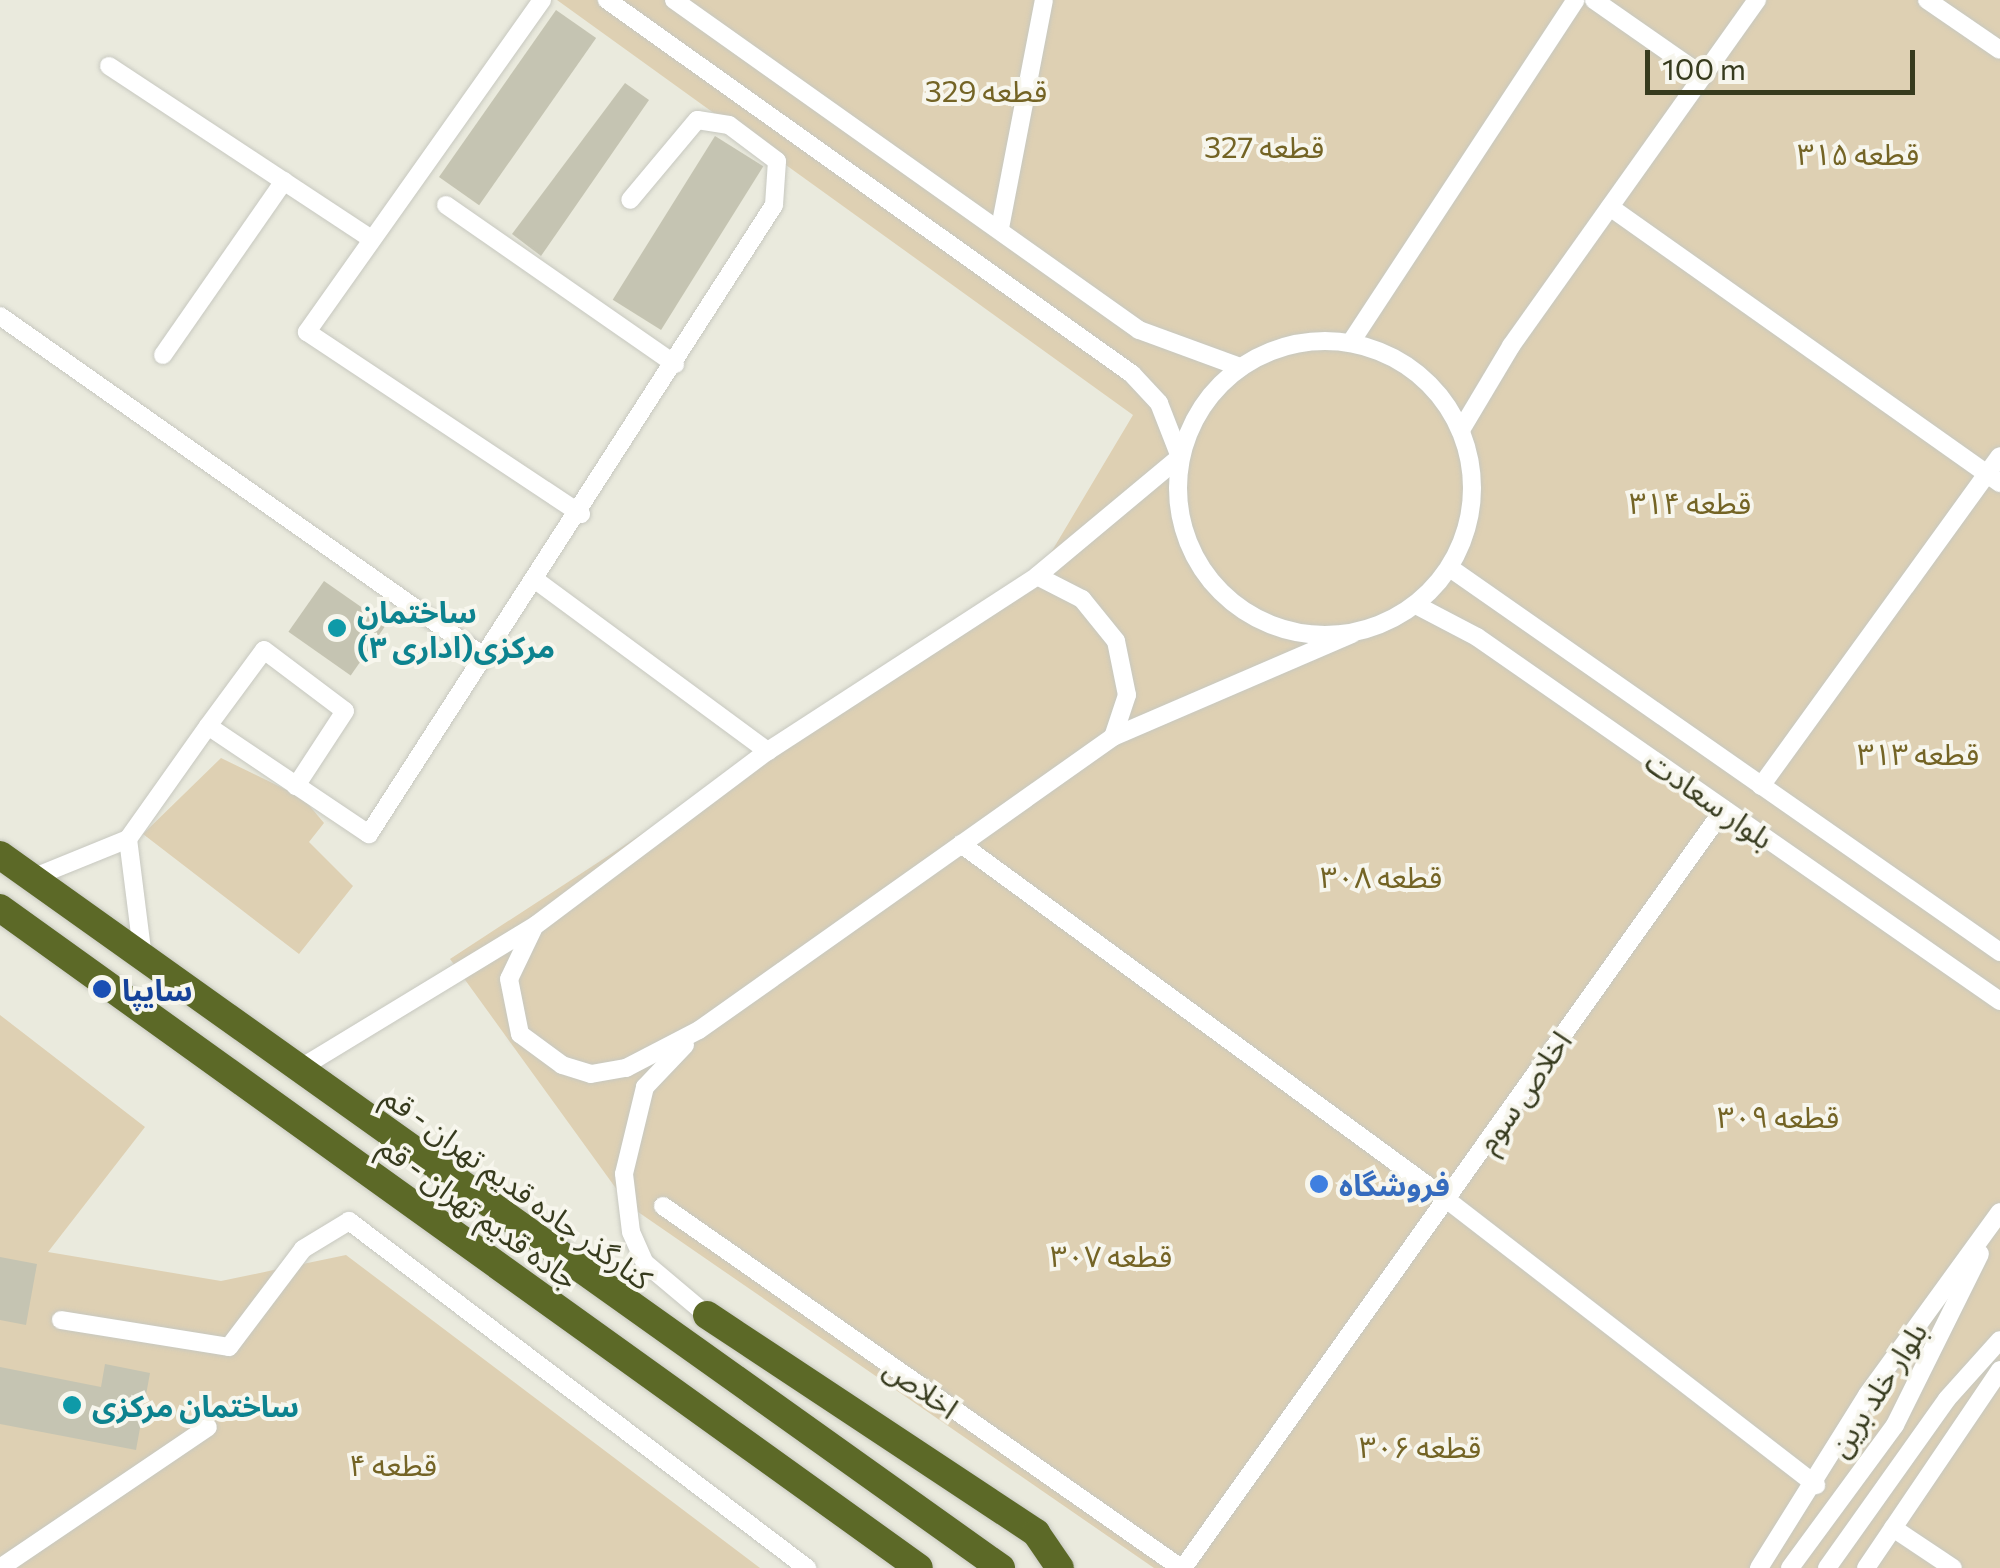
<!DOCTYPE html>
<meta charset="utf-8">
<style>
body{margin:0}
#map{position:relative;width:2000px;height:1568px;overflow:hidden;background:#eaeadd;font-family:Commissioner,"Noto Sans Arabic",sans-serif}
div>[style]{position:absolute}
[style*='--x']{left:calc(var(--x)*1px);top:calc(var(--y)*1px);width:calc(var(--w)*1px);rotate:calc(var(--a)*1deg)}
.green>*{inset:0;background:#ded0b3}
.building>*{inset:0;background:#c5c4b2;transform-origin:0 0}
.roads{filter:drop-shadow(0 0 2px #c7c8c0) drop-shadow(0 0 2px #c7c8c0)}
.minor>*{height:18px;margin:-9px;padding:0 9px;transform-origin:9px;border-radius:9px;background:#fff}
.minor>.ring{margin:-9px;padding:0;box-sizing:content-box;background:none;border:18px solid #fff;border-radius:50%}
.highway>*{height:28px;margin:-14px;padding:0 14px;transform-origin:14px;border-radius:14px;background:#5c6927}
.dots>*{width:28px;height:28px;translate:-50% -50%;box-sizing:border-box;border:5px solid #f7f6ed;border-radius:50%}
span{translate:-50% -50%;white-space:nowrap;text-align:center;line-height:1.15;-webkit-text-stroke:8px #f7f6ed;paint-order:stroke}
.park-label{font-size:30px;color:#746425}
.culture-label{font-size:30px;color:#0d838f;font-weight:700}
.left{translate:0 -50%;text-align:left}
.street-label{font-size:30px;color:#373b1e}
.transit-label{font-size:30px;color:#164399;font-weight:700}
.shop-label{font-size:30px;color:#366cbe;font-weight:700}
.scale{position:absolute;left:1645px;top:50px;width:270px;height:45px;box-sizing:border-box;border:5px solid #373b1e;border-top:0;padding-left:12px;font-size:30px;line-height:35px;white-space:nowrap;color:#373b1e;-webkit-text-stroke:8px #f7f6ed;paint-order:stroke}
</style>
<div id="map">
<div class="green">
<div style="clip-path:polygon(557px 0,2000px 0,2000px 1568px,1154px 1568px,628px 1205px,450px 959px,1037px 576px,1133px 415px)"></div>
<div style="clip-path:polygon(221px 758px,303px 798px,324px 823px,309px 842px,353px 886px,299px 954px,143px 834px)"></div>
<div style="clip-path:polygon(0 1015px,145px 1127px,48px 1252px,221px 1281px,346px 1255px,760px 1568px,0 1568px)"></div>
</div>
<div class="building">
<div style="left:556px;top:10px;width:49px;height:204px;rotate:35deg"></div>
<div style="clip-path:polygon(625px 83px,649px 100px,541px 256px,512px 234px)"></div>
<div style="left:715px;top:136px;width:57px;height:193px;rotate:32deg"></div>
<div style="left:324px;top:581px;width:76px;height:62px;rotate:35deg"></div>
<div style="clip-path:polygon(0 1257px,37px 1264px,26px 1325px,0 1320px)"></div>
<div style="clip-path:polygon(105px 1364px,150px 1373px,136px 1450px,0 1424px,0 1367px,101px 1387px)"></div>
</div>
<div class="roads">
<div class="minor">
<div style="--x:542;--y:0;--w:407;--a:125.3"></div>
<div style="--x:307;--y:332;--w:329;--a:33.6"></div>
<div style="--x:674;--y:0;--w:570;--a:35.36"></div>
<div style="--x:1139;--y:330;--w:108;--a:20.1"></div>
<div style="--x:1594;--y:0;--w:133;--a:34.9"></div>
<div style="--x:1927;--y:0;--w:88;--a:34.4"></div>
<div style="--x:109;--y:66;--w:313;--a:33.4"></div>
<div style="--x:446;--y:205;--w:279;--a:34.8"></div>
<div style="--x:1610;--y:207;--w:478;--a:35.3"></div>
<div style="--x:1000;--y:228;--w:232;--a:-79.1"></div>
<div style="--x:0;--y:316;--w:594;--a:35.13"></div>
<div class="ring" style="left:1178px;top:341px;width:276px;height:276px"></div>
<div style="--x:1351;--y:342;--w:409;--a:-56.7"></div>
<div style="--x:163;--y:355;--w:212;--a:-55.2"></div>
<div style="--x:1461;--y:430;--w:98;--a:-59.2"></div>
<div style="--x:1511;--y:346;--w:425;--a:-54.6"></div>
<div style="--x:1450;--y:568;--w:671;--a:34.92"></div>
<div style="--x:1037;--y:576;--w:51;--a:27.1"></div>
<div style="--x:1082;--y:599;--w:54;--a:51"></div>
<div style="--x:1116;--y:641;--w:55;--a:78.5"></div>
<div style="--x:1127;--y:695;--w:44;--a:108.4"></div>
<div style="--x:537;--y:581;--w:287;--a:36.4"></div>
<div style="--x:1416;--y:605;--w:69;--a:27.7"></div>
<div style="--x:1477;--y:637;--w:637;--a:34.84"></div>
<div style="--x:208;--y:726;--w:94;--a:-53.6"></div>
<div style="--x:264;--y:650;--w:101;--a:37"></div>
<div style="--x:345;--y:711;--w:90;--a:123.2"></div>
<div style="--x:1761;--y:786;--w:407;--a:-54.1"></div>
<div style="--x:128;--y:839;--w:138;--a:-54.7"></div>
<div style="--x:208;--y:726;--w:194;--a:33.9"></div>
<div style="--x:369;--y:834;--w:748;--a:-57.22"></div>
<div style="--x:774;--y:205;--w:44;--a:-86.1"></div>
<div style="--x:777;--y:161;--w:60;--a:-143.1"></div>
<div style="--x:729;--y:125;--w:32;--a:-171"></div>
<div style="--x:697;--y:120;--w:104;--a:129.9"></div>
<div style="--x:961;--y:844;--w:601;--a:36.2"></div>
<div style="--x:1446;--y:1199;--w:468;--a:37.7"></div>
<div style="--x:32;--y:878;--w:104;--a:-22.1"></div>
<div style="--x:128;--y:839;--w:119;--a:82.8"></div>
<div style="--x:533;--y:929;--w:55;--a:115.6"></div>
<div style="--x:509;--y:979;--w:56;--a:78.7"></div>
<div style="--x:520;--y:1034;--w:52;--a:36.4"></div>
<div style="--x:562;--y:1065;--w:30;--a:17"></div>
<div style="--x:591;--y:1074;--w:36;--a:-10"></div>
<div style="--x:626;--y:1068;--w:82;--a:-27.5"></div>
<div style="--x:699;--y:1030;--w:507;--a:-35.29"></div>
<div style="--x:1113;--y:737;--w:260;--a:-23.3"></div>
<div style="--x:685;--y:1045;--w:58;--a:133.6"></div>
<div style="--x:645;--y:1087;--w:89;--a:103.6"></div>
<div style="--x:624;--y:1174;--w:58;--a:83.1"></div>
<div style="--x:631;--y:1232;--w:34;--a:66"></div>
<div style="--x:645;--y:1263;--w:81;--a:40"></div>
<div style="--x:299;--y:1069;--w:277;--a:-31.3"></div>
<div style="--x:536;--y:925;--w:290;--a:-36.9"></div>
<div style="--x:768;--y:751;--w:321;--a:-33"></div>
<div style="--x:1037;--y:576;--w:186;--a:-39.8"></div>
<div style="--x:1180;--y:457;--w:58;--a:-111.3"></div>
<div style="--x:1159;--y:403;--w:40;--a:-133"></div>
<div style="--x:1132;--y:374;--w:645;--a:-144.53"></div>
<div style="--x:663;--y:1206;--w:632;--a:34.95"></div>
<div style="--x:61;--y:1320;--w:170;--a:9.1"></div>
<div style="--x:229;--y:1347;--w:123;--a:-52.9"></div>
<div style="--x:303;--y:1249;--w:54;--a:-31.3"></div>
<div style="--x:349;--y:1221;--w:575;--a:37.15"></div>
<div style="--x:1893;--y:1528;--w:72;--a:33.7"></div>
<div style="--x:0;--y:1568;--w:251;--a:-34.1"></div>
<div style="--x:1183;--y:1568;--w:932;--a:-54.52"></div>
<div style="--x:1759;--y:1568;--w:204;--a:-58"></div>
<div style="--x:1867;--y:1395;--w:226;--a:-54"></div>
<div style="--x:1790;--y:1568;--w:177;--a:-53.7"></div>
<div style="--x:1895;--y:1425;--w:191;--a:-63.6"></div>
<div style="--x:1827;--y:1568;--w:207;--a:-54.6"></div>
<div style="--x:1947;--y:1399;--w:79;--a:-48.1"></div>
<div style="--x:1866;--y:1568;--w:239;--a:-55.9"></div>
</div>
<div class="highway">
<div style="--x:0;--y:855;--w:1229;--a:35.46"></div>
<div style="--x:0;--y:908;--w:1131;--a:35.68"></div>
<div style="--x:707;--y:1315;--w:395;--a:33.5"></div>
<div style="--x:1036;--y:1533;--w:42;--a:55.6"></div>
</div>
</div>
<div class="dots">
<div style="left:337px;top:628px;background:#0f9aa8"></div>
<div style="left:102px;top:989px;background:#1a4fb4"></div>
<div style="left:1319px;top:1184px;background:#3f7fe0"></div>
<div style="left:72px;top:1405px;background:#0f9aa8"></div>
</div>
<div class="park-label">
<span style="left:986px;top:90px">قطعه 329</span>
<span style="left:1264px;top:146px">قطعه 327</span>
<span style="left:1858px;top:153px">قطعه ۳۱۵</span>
<span style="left:1690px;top:502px">قطعه ۳۱۴</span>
<span style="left:1918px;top:753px">قطعه ۳۱۳</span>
<span style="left:1381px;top:876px">قطعه ۳۰۸</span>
<span style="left:1778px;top:1116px">قطعه ۳۰۹</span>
<span style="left:1111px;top:1255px">قطعه ۳۰۷</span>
<span style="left:1420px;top:1446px">قطعه ۳۰۶</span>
<span style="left:393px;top:1464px">قطعه ۴</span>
</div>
<div class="culture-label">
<span class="left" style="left:357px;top:628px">ساختمان<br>مرکزی(اداری ۳)</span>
<span class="left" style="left:92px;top:1405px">ساختمان مرکزی</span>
</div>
<div class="street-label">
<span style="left:1710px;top:799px;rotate:35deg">بلوار سعادت</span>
<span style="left:1523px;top:1091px;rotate:-55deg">اخلاص سوم</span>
<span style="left:518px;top:1187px;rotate:36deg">کنارگذر جاده قدیم تهران - قم</span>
<span style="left:479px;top:1212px;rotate:36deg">جاده قدیم تهران - قم</span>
<span style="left:922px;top:1387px;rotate:35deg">اخلاص</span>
<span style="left:1877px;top:1389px;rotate:-57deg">بلوار خلد برین</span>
</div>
<div class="transit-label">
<span class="left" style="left:122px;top:989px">سایپا</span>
</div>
<div class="shop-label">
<span class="left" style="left:1339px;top:1184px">فروشگاه</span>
</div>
<div class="scale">100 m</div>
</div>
